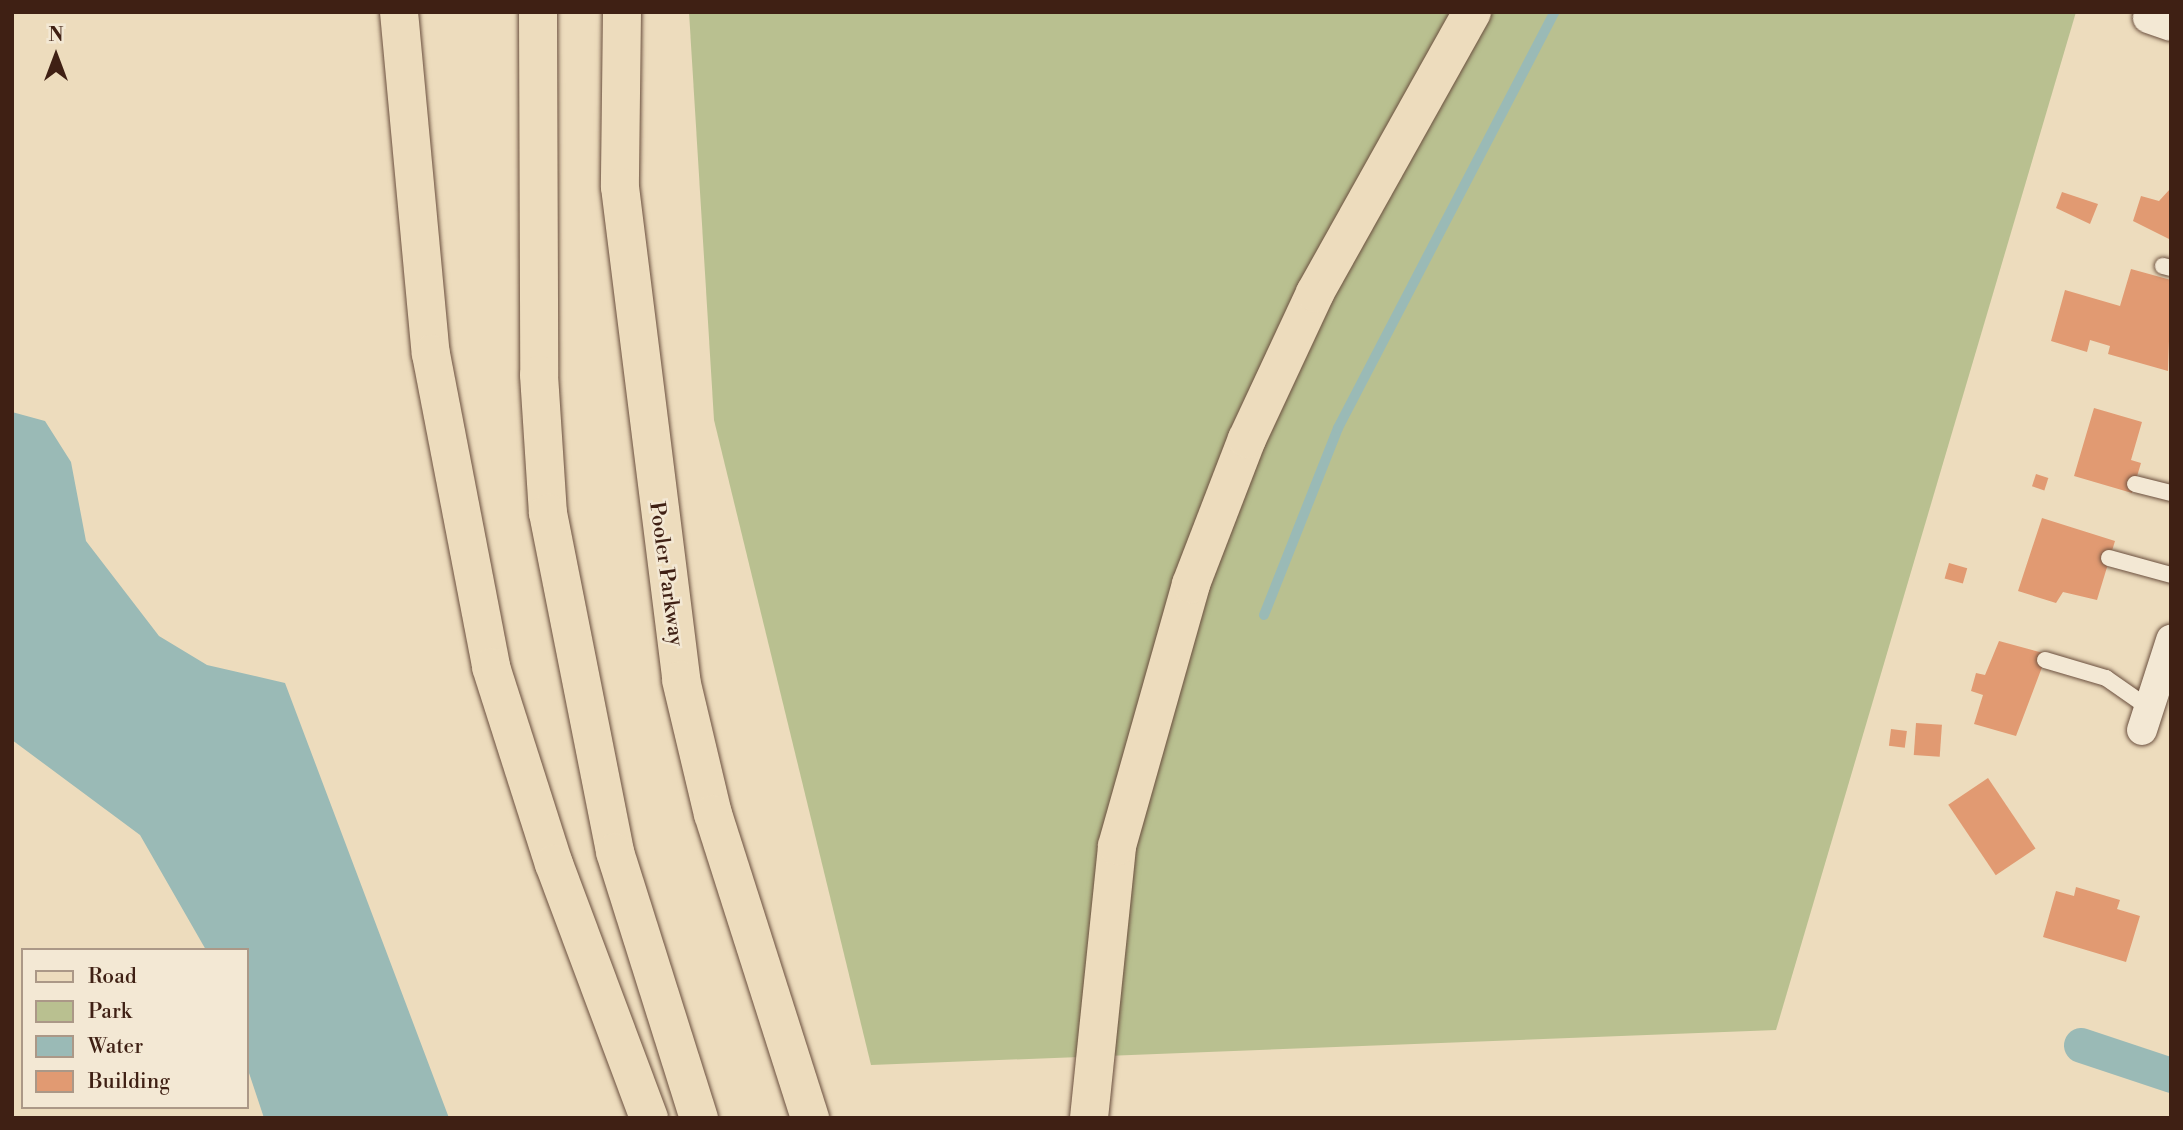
<!DOCTYPE html>
<style>
body{margin:0}
#map{position:relative;width:2183px;height:1130px;overflow:hidden;background:#eddcbd;font-family:"Libre Bodoni",serif}
div>[style]{position:absolute}
[style*='--x']{left:calc(var(--x)*1px);top:calc(var(--y)*1px);width:calc(var(--w)*1px);rotate:calc(var(--a)*1deg)}
.green>*{inset:0;background:#b9c090}
.water>*{inset:0;background:#9abab6}
.stream>*{height:10px;margin:-5px;padding:0 5px;transform-origin:5px;border-radius:5px;background:#9abab6}
.canal>*{height:35px;margin:-17.5px;padding:0 17.5px;transform-origin:17.5px;border-radius:17.5px;background:#9abab6}
.building>*{inset:0;background:#e19a72;transform-origin:0 0}
.roads{filter:drop-shadow(0 0 2px #6a4f3e) drop-shadow(0 0 2px #6a4f3e)}
.service>*{height:16px;margin:-8px;padding:0 8px;transform-origin:8px;border-radius:8px;background:#f3e8d4}
.minor>*{height:30px;margin:-15px;padding:0 15px;transform-origin:15px;border-radius:15px;background:#f3e8d4}
.primary>*{height:38px;margin:-19px;padding:0 19px;transform-origin:19px;border-radius:19px;background:#eddcbd}
span{translate:-50% -50%;white-space:nowrap;text-align:center;line-height:1.15;-webkit-text-stroke:5px #f3e8d4;paint-order:stroke}
.street-label{font-size:21px;color:#3f2014}
.frame{position:absolute;inset:0;border:14px solid #3f2014;pointer-events:none}
.legend{position:absolute;left:21px;top:948px;width:228px;height:161px;box-sizing:border-box;background:#f3e8d4;border:2px solid #ab9887;margin:0;padding:9px 12px;list-style:none;font-size:21px;color:#3f2014}
.legend li{display:flex;align-items:center;gap:14px;height:35px}
.legend b{width:35px;border:2px solid #ab9887}
.north{position:absolute;left:21px;top:21px;width:70px;height:70px;-webkit-text-stroke:5px #f3e8d4;paint-order:stroke;rotate:0deg;font-size:19px;font-weight:700;line-height:28px;text-align:center;color:#3f2014}
.north::after{content:'';display:block;margin:auto;width:24px;height:32px;background:#3f2014;clip-path:polygon(50% 0,100% 100%,50% 72%,0 100%)}
</style>
<div id="map">
<div class="green">
<div style="clip-path:polygon(689px 12px,2076px 12px,1776px 1030px,871px 1065px,714px 420px)"></div>
</div>
<div class="water">
<div style="clip-path:polygon(12px 412px,45px 421px,71px 462px,86px 541px,159px 636px,207px 665px,285px 683px,449px 1118px,264px 1118px,247px 1067px,247px 950px,206px 950px,140px 835px,12px 740px)"></div>
</div>
<div class="stream">
<div style="--x:1264;--y:615;--w:201;--a:-68.4"></div>
<div style="--x:1338;--y:428;--w:469;--a:-62.5"></div>
</div>
<div class="canal">
<div style="--x:2081;--y:1045;--w:95;--a:18.4"></div>
</div>
<div class="building">
<div style="clip-path:polygon(2170px 189px,2171px 190px,2171px 240px,2133px 221px,2141px 196px,2159px 201px)"></div>
<div style="clip-path:polygon(2062px 192px,2098px 204px,2090px 224px,2056px 208px)"></div>
<div style="clip-path:polygon(2131px 269px,2171px 280px,2168px 371px,2108px 354px,2110px 346px,2090px 340px,2087px 352px,2051px 341px,2065px 290px,2120px 306px)"></div>
<div style="clip-path:polygon(2094px 408px,2142px 422px,2131px 460px,2141px 463px,2132px 493px,2074px 476px)"></div>
<div style="left:2036px;top:474px;width:13px;height:13px;rotate:18deg"></div>
<div style="clip-path:polygon(2042px 518px,2115px 541px,2097px 600px,2063px 592px,2056px 603px,2018px 591px)"></div>
<div style="left:1949px;top:563px;width:19px;height:16px;rotate:16deg"></div>
<div style="clip-path:polygon(1999px 641px,2047px 654px,2016px 736px,1974px 724px,1983px 695px,1971px 691px,1976px 673px,1985px 675px)"></div>
<div style="left:1916px;top:723px;width:26px;height:32px;rotate:4deg"></div>
<div style="left:1891px;top:729px;width:16px;height:17px;rotate:7deg"></div>
<div style="left:1988px;top:778px;width:85px;height:48px;rotate:56deg"></div>
<div style="clip-path:polygon(2076px 887px,2120px 900px,2117px 909px,2140px 916px,2126px 962px,2043px 937px,2056px 891px,2074px 896px)"></div>
</div>
<div class="roads">
<div class="service">
<div style="--x:2163;--y:266;--w:8;--a:14"></div>
<div style="--x:2135;--y:484;--w:37;--a:14"></div>
<div style="--x:2109;--y:558;--w:64;--a:15.3"></div>
<div style="--x:2045;--y:660;--w:64;--a:16.4"></div>
<div style="--x:2106;--y:678;--w:52;--a:34.9"></div>
</div>
<div class="minor">
<div style="--x:2148;--y:18;--w:24;--a:19"></div>
<div style="--x:2142;--y:730;--w:95;--a:-72.1"></div>
</div>
<div class="primary">
<div style="--x:399;--y:12;--w:343;--a:84.7"></div>
<div style="--x:431;--y:354;--w:319;--a:79.1"></div>
<div style="--x:491;--y:667;--w:207;--a:72.3"></div>
<div style="--x:554;--y:864;--w:271;--a:69.5"></div>
<div style="--x:538;--y:12;--w:363;--a:89.8"></div>
<div style="--x:539;--y:375;--w:138;--a:86.3"></div>
<div style="--x:548;--y:513;--w:346;--a:78.8"></div>
<div style="--x:615;--y:852;--w:279;--a:72.5"></div>
<div style="--x:622;--y:12;--w:175;--a:90.7"></div>
<div style="--x:620;--y:187;--w:497;--a:82.9"></div>
<div style="--x:681;--y:680;--w:138;--a:76.6"></div>
<div style="--x:713;--y:814;--w:319;--a:72.3"></div>
<div style="--x:1089;--y:1118;--w:273;--a:-84.1"></div>
<div style="--x:1117;--y:846;--w:272;--a:-74.2"></div>
<div style="--x:1191;--y:584;--w:155;--a:-68.9"></div>
<div style="--x:1247;--y:439;--w:161;--a:-65"></div>
<div style="--x:1315;--y:293;--w:322;--a:-60.8"></div>
</div>
</div>
<div class="street-label">
<span style="left:666px;top:574px;rotate:82deg">Pooler Parkway</span>
</div>
<div class="frame"></div>
<ul class="legend">
<li><b style="height:9px;background:#eddcbd"></b>Road</li>
<li><b style="height:19px;background:#b9c090"></b>Park</li>
<li><b style="height:19px;background:#9abab6"></b>Water</li>
<li><b style="height:19px;background:#e19a72"></b>Building</li>
</ul>
<div class="north">N</div>
</div>
